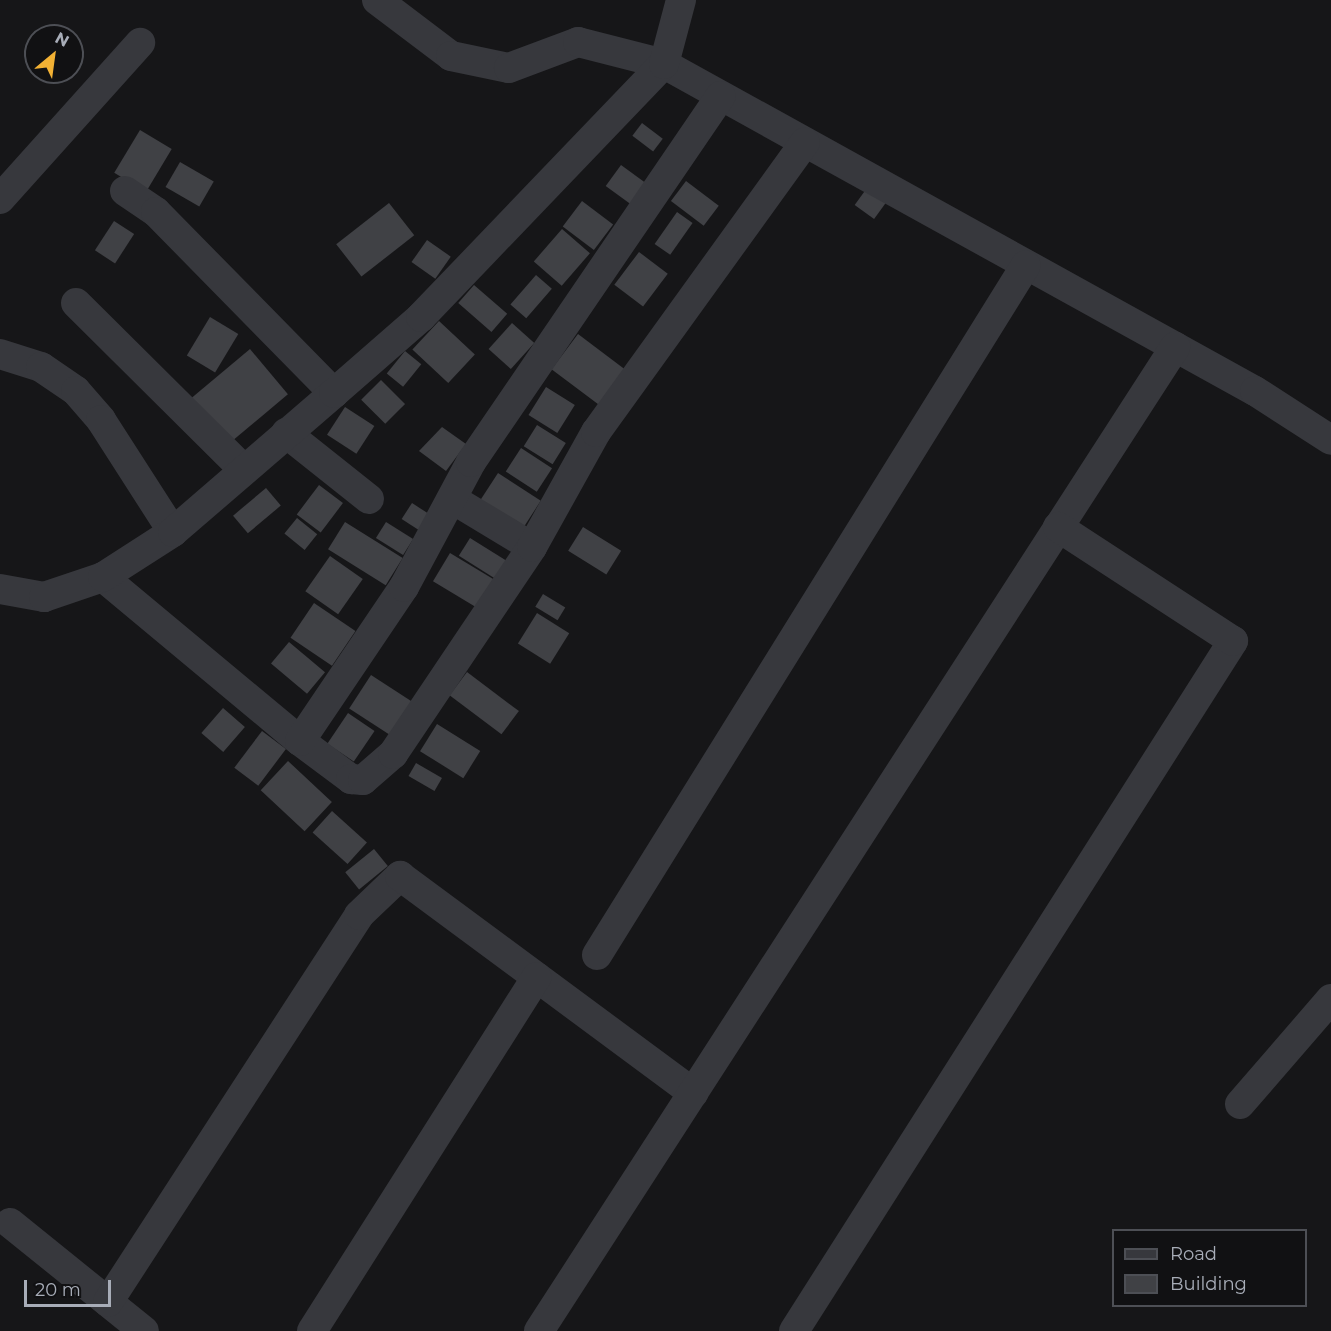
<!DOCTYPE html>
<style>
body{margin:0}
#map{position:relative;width:1331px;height:1331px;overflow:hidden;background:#161618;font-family:Montserrat,sans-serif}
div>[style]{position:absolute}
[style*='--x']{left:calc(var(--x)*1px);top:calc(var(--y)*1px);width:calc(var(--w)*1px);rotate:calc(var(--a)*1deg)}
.building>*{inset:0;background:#404145;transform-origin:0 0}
.minor>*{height:30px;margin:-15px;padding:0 15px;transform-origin:15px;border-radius:15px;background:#37383d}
span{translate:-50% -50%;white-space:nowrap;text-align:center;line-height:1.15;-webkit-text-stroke:4.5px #111113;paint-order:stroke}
.legend{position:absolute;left:1112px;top:1229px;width:195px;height:78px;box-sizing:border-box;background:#111113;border:2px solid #4d4f55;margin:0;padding:8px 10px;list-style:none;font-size:18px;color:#a8adb8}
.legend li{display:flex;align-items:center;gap:12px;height:30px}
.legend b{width:30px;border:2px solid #4d4f55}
.north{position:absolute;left:24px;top:24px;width:60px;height:60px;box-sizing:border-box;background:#111113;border:2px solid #4d4f55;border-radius:50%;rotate:29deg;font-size:16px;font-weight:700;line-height:24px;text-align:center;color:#a8adb8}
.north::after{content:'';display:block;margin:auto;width:21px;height:27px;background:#f2b134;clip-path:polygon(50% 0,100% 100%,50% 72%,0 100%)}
.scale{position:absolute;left:24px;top:1280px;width:87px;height:27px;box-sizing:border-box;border:3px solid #a8adb8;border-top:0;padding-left:8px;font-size:18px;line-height:21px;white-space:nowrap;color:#a8adb8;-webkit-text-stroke:4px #111113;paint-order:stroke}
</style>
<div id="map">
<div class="building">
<div style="left:642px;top:123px;width:26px;height:16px;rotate:37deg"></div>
<div style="left:140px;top:130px;width:37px;height:50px;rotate:31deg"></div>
<div style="left:180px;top:162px;width:39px;height:29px;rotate:30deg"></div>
<div style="left:621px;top:165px;width:39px;height:26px;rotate:36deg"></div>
<div style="left:686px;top:181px;width:41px;height:25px;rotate:37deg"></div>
<div style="left:867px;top:188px;width:24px;height:21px;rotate:36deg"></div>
<div style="left:582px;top:201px;width:39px;height:32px;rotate:37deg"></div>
<div style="left:389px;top:203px;width:41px;height:67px;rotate:52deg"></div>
<div style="left:677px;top:212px;width:19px;height:39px;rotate:35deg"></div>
<div style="left:114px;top:221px;width:24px;height:35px;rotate:33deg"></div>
<div style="left:562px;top:229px;width:37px;height:43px;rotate:41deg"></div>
<div style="left:427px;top:240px;width:29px;height:27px;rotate:35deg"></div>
<div style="left:639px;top:252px;width:36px;height:41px;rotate:37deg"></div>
<div style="left:536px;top:275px;width:21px;height:39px;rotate:41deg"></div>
<div style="left:474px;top:285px;width:44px;height:24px;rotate:41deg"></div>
<div style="left:210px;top:317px;width:33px;height:45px;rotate:31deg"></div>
<div style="left:439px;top:321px;width:49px;height:39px;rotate:43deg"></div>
<div style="left:512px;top:323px;width:30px;height:35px;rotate:42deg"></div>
<div style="left:578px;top:334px;width:61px;height:44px;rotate:37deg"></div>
<div style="left:250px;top:349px;width:59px;height:76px;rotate:50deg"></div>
<div style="left:405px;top:351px;width:21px;height:29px;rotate:39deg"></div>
<div style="left:381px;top:380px;width:34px;height:28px;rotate:45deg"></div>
<div style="left:546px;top:387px;width:34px;height:33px;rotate:32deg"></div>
<div style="left:345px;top:407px;width:35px;height:33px;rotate:33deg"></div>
<div style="left:537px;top:425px;width:34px;height:25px;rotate:32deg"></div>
<div style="clip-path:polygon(442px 427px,466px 444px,446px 471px,419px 451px)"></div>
<div style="left:521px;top:448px;width:37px;height:28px;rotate:33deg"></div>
<div style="left:498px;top:473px;width:51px;height:35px;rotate:33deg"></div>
<div style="left:319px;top:485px;width:30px;height:37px;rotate:37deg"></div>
<div style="left:266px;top:488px;width:23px;height:43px;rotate:50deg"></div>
<div style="left:412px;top:503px;width:24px;height:19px;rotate:33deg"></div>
<div style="left:297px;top:518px;width:26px;height:20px;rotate:39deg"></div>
<div style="left:345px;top:522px;width:68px;height:32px;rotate:32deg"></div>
<div style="left:386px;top:522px;width:32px;height:19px;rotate:32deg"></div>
<div style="left:583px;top:527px;width:45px;height:28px;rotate:32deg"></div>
<div style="left:470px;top:538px;width:44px;height:21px;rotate:32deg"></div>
<div style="left:450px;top:553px;width:61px;height:33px;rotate:31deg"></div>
<div style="left:330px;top:556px;width:40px;height:43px;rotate:35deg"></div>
<div style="left:543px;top:594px;width:26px;height:15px;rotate:31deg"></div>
<div style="left:314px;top:603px;width:50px;height:42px;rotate:34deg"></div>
<div style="left:537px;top:613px;width:38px;height:36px;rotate:32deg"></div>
<div style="left:289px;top:642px;width:47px;height:28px;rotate:40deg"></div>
<div style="left:467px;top:672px;width:65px;height:29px;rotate:37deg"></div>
<div style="left:371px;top:675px;width:51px;height:40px;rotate:33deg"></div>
<div style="left:223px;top:708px;width:29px;height:33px;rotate:41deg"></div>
<div style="left:348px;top:713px;width:32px;height:37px;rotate:34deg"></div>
<div style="left:437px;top:724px;width:51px;height:32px;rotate:32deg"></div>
<div style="left:262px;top:731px;width:30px;height:46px;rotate:37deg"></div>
<div style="left:288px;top:761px;width:60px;height:40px;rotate:43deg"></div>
<div style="left:416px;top:763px;width:30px;height:15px;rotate:30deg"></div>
<div style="left:332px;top:811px;width:47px;height:29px;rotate:42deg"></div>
<div style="left:374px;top:849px;width:22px;height:37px;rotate:51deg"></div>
</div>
<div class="minor">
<div style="--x:377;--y:0;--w:93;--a:37.1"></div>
<div style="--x:451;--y:56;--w:59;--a:11.7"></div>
<div style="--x:509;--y:68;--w:74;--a:-20.6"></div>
<div style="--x:578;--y:42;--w:89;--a:14.3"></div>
<div style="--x:664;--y:64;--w:675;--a:28.96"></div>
<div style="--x:1255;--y:391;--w:90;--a:32.8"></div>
<div style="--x:125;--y:191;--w:37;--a:34"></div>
<div style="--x:156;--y:212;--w:254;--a:45.5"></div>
<div style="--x:0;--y:199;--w:210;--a:-48.1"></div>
<div style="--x:76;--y:303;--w:237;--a:44.8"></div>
<div style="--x:0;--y:354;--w:43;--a:17.6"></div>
<div style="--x:41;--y:367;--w:42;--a:34.4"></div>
<div style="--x:76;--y:391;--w:38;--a:49"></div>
<div style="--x:101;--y:420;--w:133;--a:57.3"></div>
<div style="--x:286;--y:433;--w:106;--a:38.5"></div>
<div style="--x:454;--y:500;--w:91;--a:31.1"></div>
<div style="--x:103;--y:577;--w:256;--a:39.8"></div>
<div style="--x:300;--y:741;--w:64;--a:36.7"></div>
<div style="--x:351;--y:779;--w:12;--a:5"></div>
<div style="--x:363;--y:780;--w:40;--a:-41"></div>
<div style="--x:393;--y:754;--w:249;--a:-56.1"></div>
<div style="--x:532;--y:547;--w:132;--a:-60.9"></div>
<div style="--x:596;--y:432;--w:357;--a:-54.2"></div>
<div style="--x:0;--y:589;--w:45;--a:10.3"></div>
<div style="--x:44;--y:597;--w:62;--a:-18.7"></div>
<div style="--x:103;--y:577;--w:83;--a:-32.7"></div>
<div style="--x:173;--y:532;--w:213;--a:-40.8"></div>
<div style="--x:334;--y:393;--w:116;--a:-41.1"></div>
<div style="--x:421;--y:317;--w:351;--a:-46.2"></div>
<div style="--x:664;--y:64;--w:66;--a:-75.1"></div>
<div style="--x:300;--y:741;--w:186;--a:-56"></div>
<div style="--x:404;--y:587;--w:142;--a:-61.8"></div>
<div style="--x:471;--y:462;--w:443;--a:-55.7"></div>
<div style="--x:597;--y:955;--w:812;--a:-58.13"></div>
<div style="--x:1240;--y:1104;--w:139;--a:-49.1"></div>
<div style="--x:10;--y:1223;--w:172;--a:38.9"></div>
<div style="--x:108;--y:1302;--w:461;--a:-57"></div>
<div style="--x:359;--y:915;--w:57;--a:-43.6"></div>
<div style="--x:400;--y:876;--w:365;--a:36.5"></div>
<div style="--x:312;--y:1331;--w:419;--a:-57.6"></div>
<div style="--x:539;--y:1331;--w:1172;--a:-57.12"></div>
<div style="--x:794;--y:1331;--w:818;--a:-57.53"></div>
<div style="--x:1233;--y:641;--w:209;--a:-146.9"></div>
</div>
<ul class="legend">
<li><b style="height:8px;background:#37383d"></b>Road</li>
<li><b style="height:16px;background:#404145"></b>Building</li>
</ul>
<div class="north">N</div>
<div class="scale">20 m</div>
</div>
